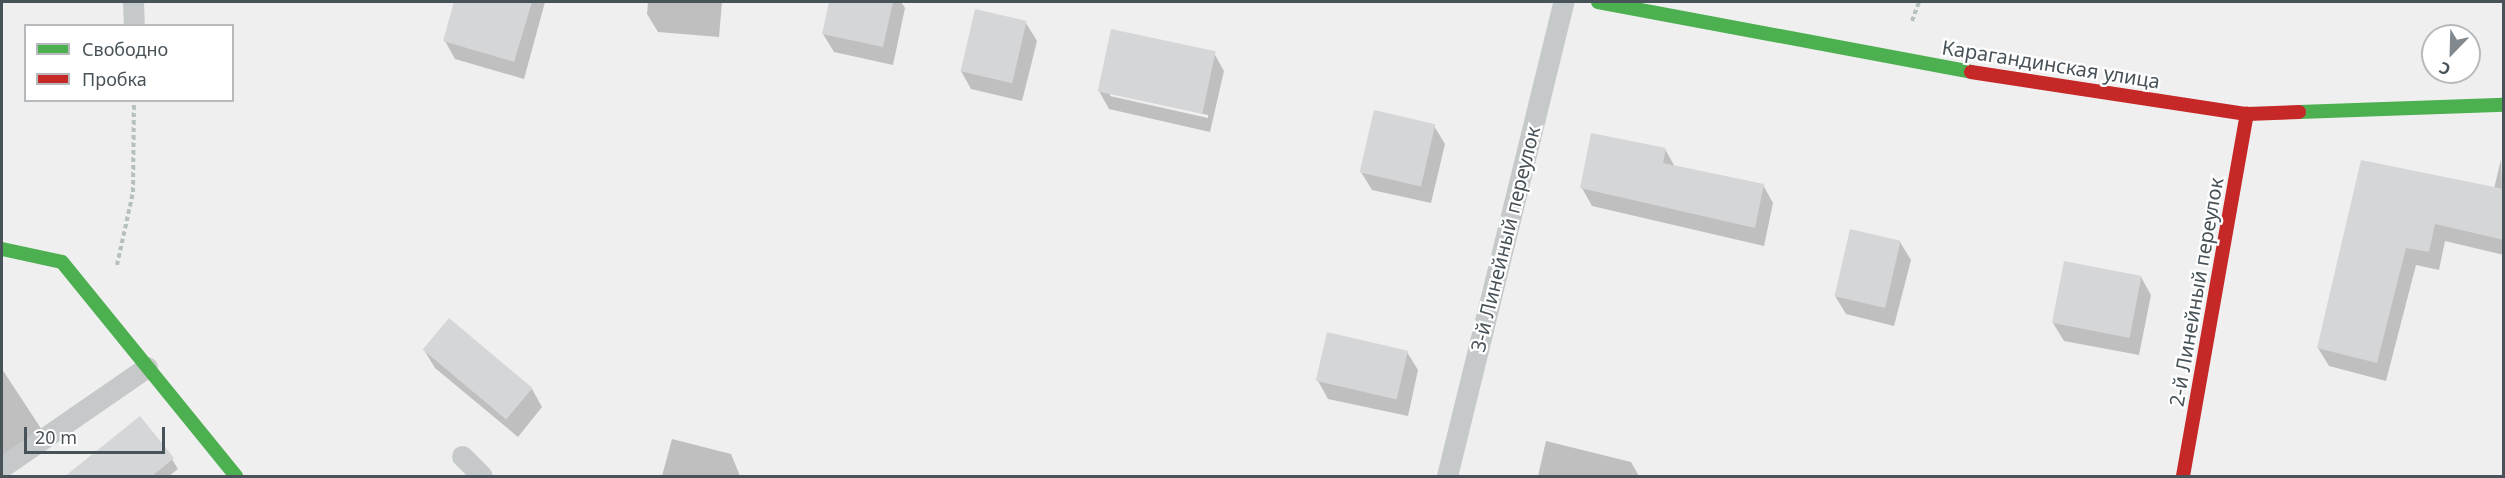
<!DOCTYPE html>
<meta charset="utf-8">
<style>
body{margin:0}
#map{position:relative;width:2505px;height:478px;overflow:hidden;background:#efefef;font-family:"Noto Sans",sans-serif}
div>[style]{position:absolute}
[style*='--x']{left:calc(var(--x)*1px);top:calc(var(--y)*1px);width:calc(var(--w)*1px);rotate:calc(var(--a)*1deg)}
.shadow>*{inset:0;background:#0003}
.building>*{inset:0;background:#d5d6d8;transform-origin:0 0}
.path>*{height:4px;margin-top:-2px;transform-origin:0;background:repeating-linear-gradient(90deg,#b6c0bc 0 4.5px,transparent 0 7.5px)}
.lane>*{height:21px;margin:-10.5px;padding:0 10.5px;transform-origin:10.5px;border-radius:10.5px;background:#c6c9ca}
.fast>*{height:14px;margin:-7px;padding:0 7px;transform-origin:7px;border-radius:7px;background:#4caf50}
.jam>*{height:14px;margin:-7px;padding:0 7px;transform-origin:7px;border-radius:7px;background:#c62828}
span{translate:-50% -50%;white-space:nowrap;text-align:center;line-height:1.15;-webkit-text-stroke:4.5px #fff;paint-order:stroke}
.street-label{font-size:20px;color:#485259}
.frame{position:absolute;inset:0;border:3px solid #485259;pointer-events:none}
.legend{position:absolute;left:24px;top:24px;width:210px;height:78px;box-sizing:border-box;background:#fff;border:2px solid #b6babd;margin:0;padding:8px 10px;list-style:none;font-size:18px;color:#485259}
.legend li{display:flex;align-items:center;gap:12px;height:30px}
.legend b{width:30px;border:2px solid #b6babd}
.north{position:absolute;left:2421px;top:24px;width:60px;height:60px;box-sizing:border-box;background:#fff;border:2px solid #b6babd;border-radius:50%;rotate:203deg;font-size:16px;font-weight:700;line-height:24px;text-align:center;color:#485259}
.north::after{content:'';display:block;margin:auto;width:21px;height:27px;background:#82898e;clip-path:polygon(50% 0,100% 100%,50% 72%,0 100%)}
.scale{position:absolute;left:24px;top:427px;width:141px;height:27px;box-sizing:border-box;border:3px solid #485259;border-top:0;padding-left:8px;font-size:18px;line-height:21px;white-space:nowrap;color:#485259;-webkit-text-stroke:4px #fff;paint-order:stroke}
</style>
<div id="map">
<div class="shadow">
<div style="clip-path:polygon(456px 2px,545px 2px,524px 79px,455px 59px,445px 41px)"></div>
<div style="clip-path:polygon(648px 2px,722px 2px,719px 37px,658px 32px,647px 14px)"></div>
<div style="clip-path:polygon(830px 2px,901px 2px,905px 8px,893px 65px,834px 52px,823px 34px)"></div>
<div style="clip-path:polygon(1026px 23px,1037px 41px,1022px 101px,971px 89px,961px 71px)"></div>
<div style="clip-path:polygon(evenodd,1214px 53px,1224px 71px,1210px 132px,1109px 109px,1099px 91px,1214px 53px,1110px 93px,1208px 115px,1208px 118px,1110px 96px,1110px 93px)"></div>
<div style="clip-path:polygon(1434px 126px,1445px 144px,1431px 203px,1372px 190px,1361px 172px)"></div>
<div style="clip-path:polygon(1665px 149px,1675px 167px,1763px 185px,1773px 203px,1764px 246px,1592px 206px,1582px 188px)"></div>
<div style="clip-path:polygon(2501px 159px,2504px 255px,2445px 241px,2439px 270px,2416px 265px,2386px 381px,2329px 366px,2318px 348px,2362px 161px,2494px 189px)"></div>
<div style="clip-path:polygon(1900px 242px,1911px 260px,1894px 326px,1846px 314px,1835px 296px)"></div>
<div style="clip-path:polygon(2141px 277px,2151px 295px,2139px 355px,2064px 341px,2053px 323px)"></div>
<div style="clip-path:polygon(424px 350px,532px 389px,542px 407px,518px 437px,435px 368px)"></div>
<div style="clip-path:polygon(1407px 352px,1418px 370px,1408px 416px,1328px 399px,1318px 381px)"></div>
<div style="clip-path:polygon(2px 369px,42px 430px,2px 458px)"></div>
<div style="clip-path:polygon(672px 439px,731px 454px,740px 476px,662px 476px)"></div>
<div style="clip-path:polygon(1546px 441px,1631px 462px,1639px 476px,1538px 476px)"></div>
<div style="clip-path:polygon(172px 459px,178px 469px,169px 476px,97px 476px)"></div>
</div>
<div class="building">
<div style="clip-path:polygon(454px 2px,532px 2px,514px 62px,443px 41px)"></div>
<div style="clip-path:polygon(829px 2px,893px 2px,883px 47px,822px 34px)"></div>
<div style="left:975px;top:9px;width:53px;height:64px;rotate:13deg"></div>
<div style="left:1111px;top:29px;width:107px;height:64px;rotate:12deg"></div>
<div style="left:1374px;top:110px;width:63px;height:64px;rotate:13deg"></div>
<div style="clip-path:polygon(1591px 133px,1666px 148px,1663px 163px,1764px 184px,1755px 228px,1580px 188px)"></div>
<div style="clip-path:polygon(2361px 160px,2504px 189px,2504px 240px,2435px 224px,2429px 252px,2406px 248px,2377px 363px,2317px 348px)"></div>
<div style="left:1850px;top:229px;width:52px;height:69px;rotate:13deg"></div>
<div style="left:2064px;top:261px;width:79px;height:63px;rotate:11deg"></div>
<div style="left:449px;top:318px;width:109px;height:41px;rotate:40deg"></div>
<div style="left:1327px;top:332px;width:83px;height:50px;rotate:13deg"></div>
<div style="clip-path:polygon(140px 416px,174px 458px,151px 477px,64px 477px)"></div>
</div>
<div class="path">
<div style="--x:1912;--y:21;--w:20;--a:-70"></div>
<div style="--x:117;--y:265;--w:75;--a:-77.6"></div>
<div style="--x:133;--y:192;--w:92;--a:-89.4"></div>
</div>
<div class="lane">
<div style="--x:133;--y:2;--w:24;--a:88"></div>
<div style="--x:462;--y:456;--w:28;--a:45"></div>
<div style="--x:2;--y:467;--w:176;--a:-34.6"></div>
<div style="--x:1447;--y:476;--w:488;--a:-76.2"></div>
</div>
<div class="fast">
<div style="--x:1598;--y:2;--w:380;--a:10.6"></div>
<div style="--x:2299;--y:112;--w:205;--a:-2"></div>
<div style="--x:2;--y:249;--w:61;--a:12.2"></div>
<div style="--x:62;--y:262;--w:276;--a:50.9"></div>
</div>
<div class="jam">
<div style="--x:1971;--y:72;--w:279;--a:8.7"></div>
<div style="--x:2247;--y:114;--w:52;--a:-2.2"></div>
<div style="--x:2183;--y:476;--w:368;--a:-80"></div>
</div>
<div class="street-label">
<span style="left:2051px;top:64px;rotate:9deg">Карагандинская улица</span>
<span style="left:1505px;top:239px;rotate:-76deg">3-й Линейный переулок</span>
<span style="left:2196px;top:292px;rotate:-80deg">2-й Линейный переулок</span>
</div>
<div class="frame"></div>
<ul class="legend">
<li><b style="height:8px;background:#4caf50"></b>Свободно</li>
<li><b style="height:8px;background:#c62828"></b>Пробка</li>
</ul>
<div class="north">С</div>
<div class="scale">20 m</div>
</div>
